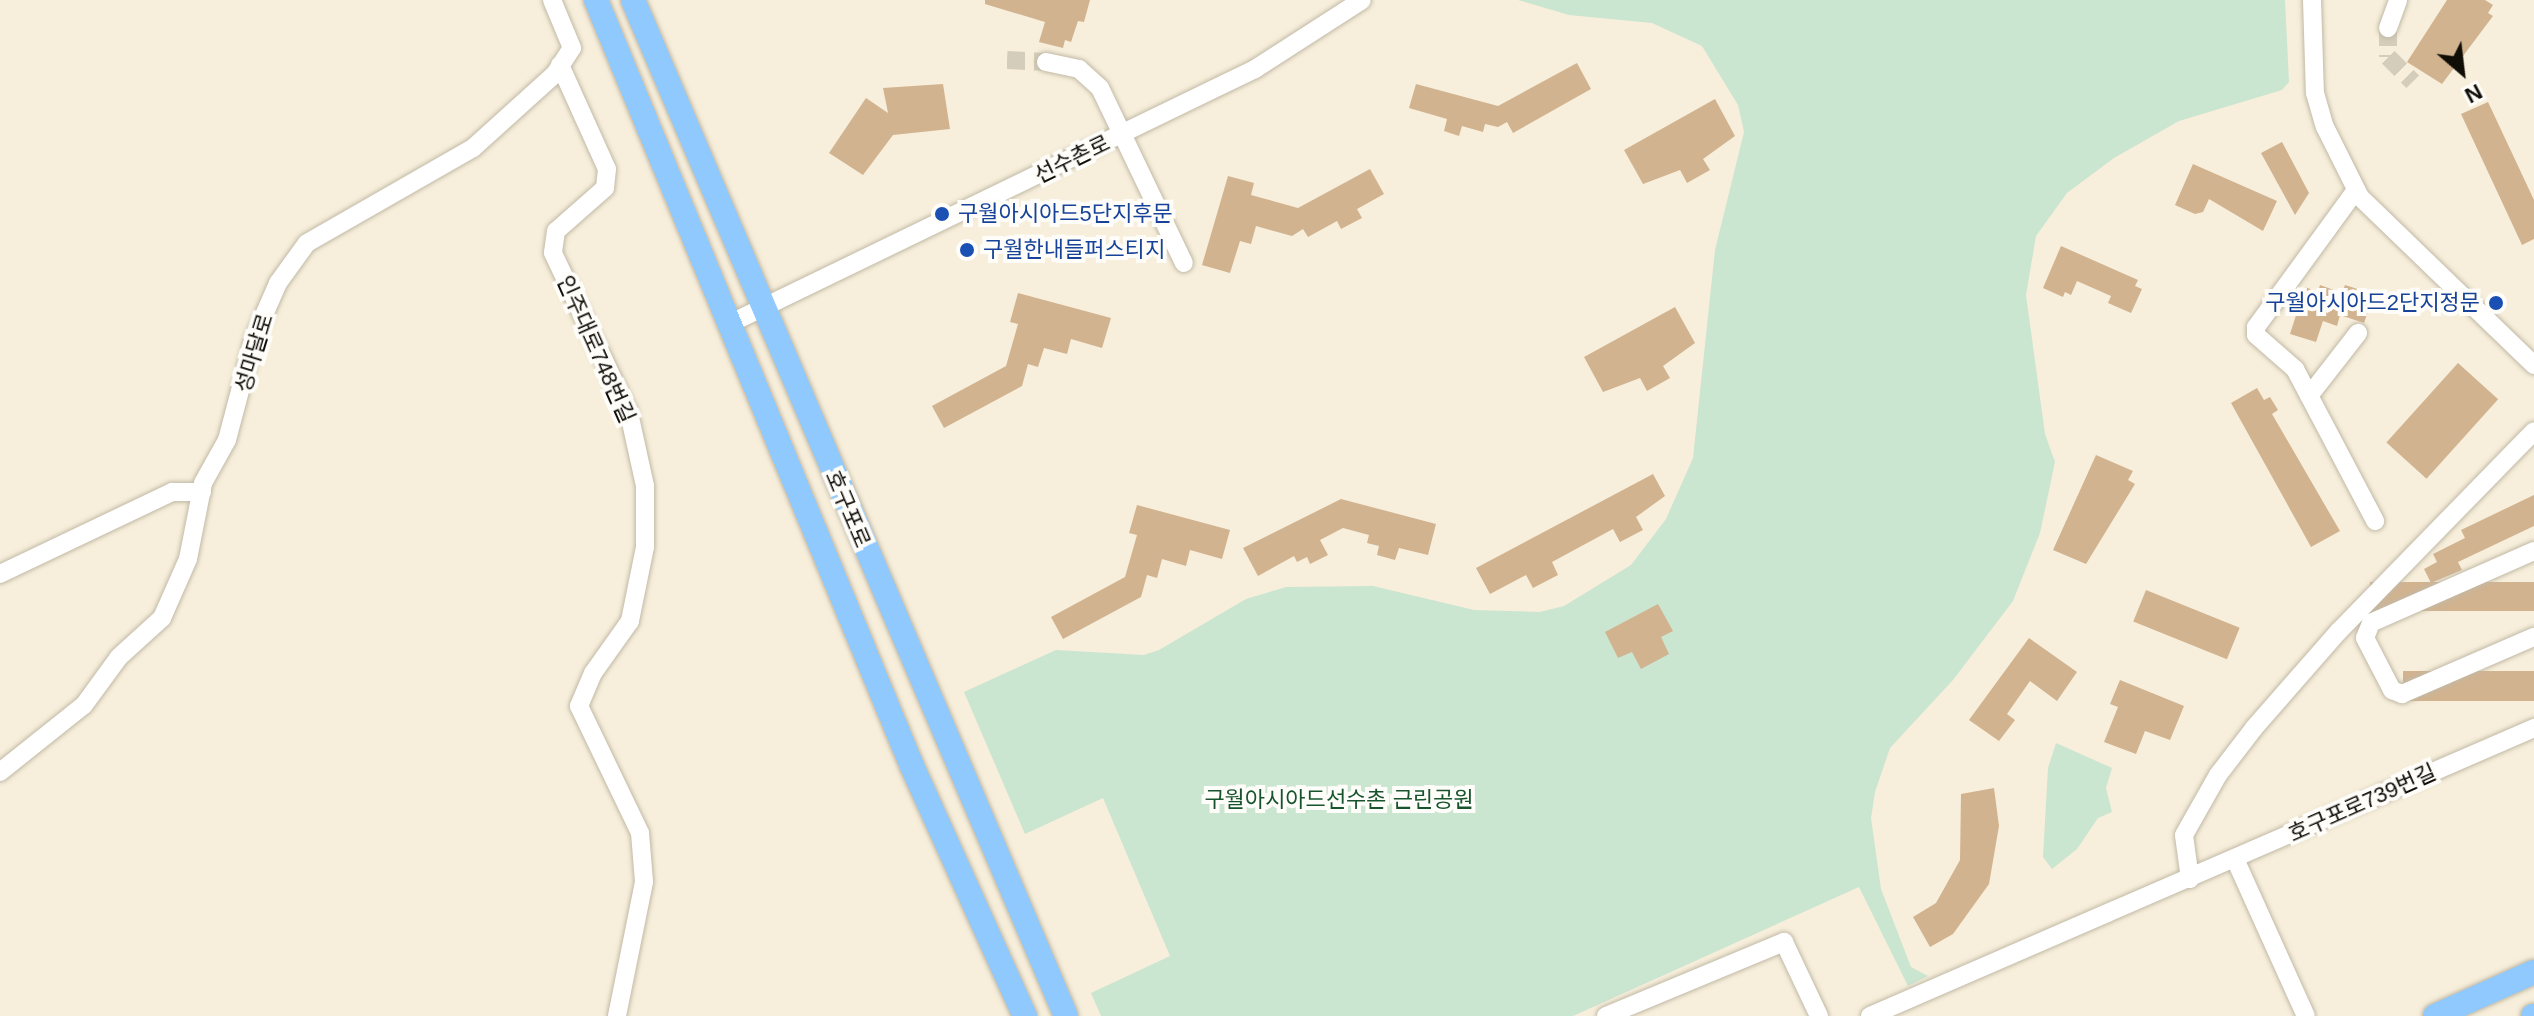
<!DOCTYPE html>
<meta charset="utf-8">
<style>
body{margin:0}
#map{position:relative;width:2534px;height:1016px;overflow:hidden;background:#f7efdb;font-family:Helvetica,"Noto Sans KR",sans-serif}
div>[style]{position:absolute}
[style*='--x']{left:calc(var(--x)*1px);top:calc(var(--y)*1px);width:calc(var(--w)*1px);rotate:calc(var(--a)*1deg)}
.green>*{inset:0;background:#cae5d0}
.building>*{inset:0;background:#d1b390;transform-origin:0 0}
.minor-tunnel>*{height:18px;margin-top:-9px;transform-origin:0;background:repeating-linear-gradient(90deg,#d4cdbb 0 18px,transparent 0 27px)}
.roads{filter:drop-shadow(0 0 2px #c1b9a6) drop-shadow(0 0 2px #c1b9a6)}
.minor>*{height:18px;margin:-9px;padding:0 9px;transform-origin:9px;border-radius:9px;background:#fff}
.major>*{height:24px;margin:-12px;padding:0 12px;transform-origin:12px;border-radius:12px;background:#8fc9fe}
.dots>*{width:22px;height:22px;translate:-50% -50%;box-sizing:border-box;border:4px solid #fefdf9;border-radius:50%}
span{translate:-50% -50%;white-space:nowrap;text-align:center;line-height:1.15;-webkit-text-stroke:8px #fefdf9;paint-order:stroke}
.street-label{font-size:22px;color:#100d07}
.transit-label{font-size:22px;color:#164399}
.left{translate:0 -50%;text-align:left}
.right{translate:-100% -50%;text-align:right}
.park-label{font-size:22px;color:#17542e}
.north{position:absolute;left:2422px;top:32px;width:80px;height:80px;-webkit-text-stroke:6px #fefdf9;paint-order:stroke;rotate:152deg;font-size:22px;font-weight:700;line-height:32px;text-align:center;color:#100d07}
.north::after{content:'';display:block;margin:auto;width:28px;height:36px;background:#100d07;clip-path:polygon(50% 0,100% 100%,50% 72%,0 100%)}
</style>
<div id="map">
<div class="green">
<div style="clip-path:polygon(1518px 0,2285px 0,2289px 82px,2282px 90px,2179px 121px,2114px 158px,2067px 193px,2036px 236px,2026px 295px,2045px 434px,2055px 462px,2040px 533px,2013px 601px,1953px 680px,1890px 748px,1875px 792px,1871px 818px,1881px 889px,1911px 967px,1928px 976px,1908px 986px,1859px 887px,1573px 1016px,1101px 1016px,1091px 993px,1170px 956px,1103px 798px,1025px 834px,964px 692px,1056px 650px,1144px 655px,1159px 650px,1246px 599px,1286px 587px,1373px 586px,1474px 610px,1540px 612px,1564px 606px,1631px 565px,1666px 519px,1693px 458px,1715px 250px,1744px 132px,1738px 105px,1702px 46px,1652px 23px,1569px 15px)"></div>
<div style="clip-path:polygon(2056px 743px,2112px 768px,2106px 788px,2112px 812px,2098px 818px,2077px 849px,2052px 869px,2043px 857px,2048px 768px)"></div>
</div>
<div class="building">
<div style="clip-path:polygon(985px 0,1090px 0,1084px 22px,1078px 21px,1071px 42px,1065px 40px,1063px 48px,1039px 42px,1045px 22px,985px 4px)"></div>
<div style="clip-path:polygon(2447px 0,2485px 0,2493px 5px,2488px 13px,2493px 16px,2442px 84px,2407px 62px)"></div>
<div style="clip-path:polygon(1577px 63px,1591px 89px,1513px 133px,1507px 122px,1498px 127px,1485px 124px,1483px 132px,1462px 126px,1459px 136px,1444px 131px,1447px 119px,1409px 108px,1416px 84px,1498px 106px)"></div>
<div style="clip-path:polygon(943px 84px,950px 129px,893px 135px,863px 175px,829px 153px,866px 98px,888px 113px,883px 88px)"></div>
<div style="clip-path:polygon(1715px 99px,1735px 136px,1703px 159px,1710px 170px,1687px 183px,1680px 170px,1643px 184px,1624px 150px)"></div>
<div style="clip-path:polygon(2488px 102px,2534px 200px,2534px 239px,2522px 245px,2461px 114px)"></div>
<div style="clip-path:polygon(2282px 142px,2309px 193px,2295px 215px,2261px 153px)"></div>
<div style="clip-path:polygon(2193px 164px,2277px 201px,2263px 231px,2209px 199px,2203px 212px,2195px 214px,2175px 205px)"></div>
<div style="clip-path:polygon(1370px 169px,1384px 194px,1357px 209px,1362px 218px,1341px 229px,1337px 221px,1308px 237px,1303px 229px,1292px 236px,1256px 226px,1251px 244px,1240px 241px,1230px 273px,1202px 265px,1228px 176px,1254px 183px,1251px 195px,1298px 208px)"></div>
<div style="clip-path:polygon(2061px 246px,2138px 280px,2135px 286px,2142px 289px,2131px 313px,2108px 303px,2111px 296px,2077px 281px,2071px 295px,2065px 292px,2063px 297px,2043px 288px)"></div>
<div style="clip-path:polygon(2320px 285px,2342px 293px,2345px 285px,2374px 294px,2364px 323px,2340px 315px,2337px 326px,2323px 321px,2316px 342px,2290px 334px,2305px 287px,2318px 292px)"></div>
<div style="clip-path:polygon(1018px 293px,1111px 318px,1102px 348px,1071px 339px,1067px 354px,1044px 348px,1038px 367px,1028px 364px,1022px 386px,944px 428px,932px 406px,1006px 366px,1018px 324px,1010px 322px)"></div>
<div style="clip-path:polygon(1675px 307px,1695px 343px,1663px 366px,1670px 378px,1647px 391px,1640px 378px,1603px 392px,1584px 357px)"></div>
<div style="left:2458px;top:363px;width:54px;height:107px;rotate:42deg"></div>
<div style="clip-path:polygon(2257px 388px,2264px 400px,2270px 397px,2278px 410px,2272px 414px,2340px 531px,2311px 547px,2231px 403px)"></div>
<div style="clip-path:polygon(2096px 455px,2133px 471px,2128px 480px,2135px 484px,2086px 564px,2053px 550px)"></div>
<div style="clip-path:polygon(1653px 474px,1665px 496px,1636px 517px,1643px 530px,1620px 542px,1613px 529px,1552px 562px,1558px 575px,1533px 588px,1526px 575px,1490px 594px,1476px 568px)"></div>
<div style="clip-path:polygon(2534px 495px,2534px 526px,2458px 562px,2462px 570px,2431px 583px,2424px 569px,2437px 562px,2433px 554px,2465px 538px,2461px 530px)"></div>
<div style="clip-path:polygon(1341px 499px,1436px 524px,1428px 555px,1399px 548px,1395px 560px,1377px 555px,1379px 546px,1367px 543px,1369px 535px,1343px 528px,1320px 540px,1328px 555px,1310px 564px,1307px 557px,1297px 562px,1294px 556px,1258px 576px,1243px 548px)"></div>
<div style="clip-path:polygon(1137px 505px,1230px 530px,1222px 559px,1190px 550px,1186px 566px,1162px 559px,1157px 578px,1147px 575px,1141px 597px,1063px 639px,1051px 617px,1125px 577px,1137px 535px,1129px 533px)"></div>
<div style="left:2534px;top:582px;width:29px;height:164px;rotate:90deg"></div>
<div style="left:2146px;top:590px;width:101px;height:34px;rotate:22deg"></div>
<div style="clip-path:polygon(1658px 604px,1673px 631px,1661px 637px,1669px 654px,1641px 669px,1632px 652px,1618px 658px,1605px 632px)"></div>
<div style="clip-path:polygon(2029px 638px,2077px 672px,2057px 701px,2030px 681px,2007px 714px,2015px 720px,1999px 741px,1969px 720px)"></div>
<div style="left:2534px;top:671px;width:30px;height:131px;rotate:90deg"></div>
<div style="clip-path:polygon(2120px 680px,2184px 706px,2170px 740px,2145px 731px,2136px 754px,2104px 742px,2118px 707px,2110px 704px)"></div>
<div style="clip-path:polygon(1994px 788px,1999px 826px,1989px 884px,1953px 934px,1930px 947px,1913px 917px,1936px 903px,1960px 860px,1961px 794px)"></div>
</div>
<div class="minor-tunnel">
<div style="--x:2388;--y:28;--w:29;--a:90"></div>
<div style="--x:2388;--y:57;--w:35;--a:45"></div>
<div style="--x:1007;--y:60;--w:39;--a:3"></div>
</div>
<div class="roads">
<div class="minor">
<div style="--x:2312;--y:0;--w:93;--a:88.2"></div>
<div style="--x:2315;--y:93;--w:35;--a:74"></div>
<div style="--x:2325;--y:127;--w:78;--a:63.4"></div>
<div style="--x:2360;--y:197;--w:242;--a:44"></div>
<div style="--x:2388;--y:28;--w:30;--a:-70"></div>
<div style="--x:1046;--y:62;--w:34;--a:12"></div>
<div style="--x:1079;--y:69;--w:28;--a:42"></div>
<div style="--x:1100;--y:88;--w:194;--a:64.4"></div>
<div style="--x:560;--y:65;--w:114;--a:65.7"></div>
<div style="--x:607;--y:169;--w:19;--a:96"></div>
<div style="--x:605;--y:188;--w:65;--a:138.7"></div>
<div style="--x:556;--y:231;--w:22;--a:98"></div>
<div style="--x:553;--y:253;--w:177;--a:64.6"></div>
<div style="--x:629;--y:413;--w:75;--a:77.6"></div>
<div style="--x:645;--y:486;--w:61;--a:90"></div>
<div style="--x:645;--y:547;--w:76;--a:101.5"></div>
<div style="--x:630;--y:621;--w:64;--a:125.4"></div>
<div style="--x:593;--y:673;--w:36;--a:113"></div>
<div style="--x:579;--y:706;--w:141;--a:64.3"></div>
<div style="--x:640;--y:833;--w:49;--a:85.3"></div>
<div style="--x:644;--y:882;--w:137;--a:101.4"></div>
<div style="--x:2356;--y:190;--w:170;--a:126.1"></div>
<div style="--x:2256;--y:327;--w:8;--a:90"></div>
<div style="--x:2256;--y:335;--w:52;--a:41.1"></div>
<div style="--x:2295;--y:369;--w:172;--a:62.2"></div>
<div style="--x:729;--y:324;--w:585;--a:-25.86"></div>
<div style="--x:1255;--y:69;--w:127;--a:-32.8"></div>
<div style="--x:2309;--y:396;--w:80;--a:-52.1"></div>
<div style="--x:2534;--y:551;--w:178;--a:156.2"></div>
<div style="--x:2371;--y:623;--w:16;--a:112"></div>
<div style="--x:2365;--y:638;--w:59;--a:62.6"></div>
<div style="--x:2392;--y:690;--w:11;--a:22"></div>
<div style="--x:2402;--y:694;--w:144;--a:-23.4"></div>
<div style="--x:0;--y:574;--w:191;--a:-25.5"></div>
<div style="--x:172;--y:492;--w:30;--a:0"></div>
<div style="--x:0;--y:772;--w:107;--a:-38.6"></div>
<div style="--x:84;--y:705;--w:59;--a:-53.9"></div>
<div style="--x:119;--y:657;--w:58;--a:-42.2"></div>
<div style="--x:162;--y:618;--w:64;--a:-66.2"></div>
<div style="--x:188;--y:559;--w:77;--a:-78.8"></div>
<div style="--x:203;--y:483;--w:49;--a:-60.8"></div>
<div style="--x:227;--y:440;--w:106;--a:-75.2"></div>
<div style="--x:254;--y:338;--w:60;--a:-66.4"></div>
<div style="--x:278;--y:283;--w:49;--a:-54.1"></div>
<div style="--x:307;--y:243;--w:191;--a:-29.8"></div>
<div style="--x:473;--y:148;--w:110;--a:-42.1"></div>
<div style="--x:555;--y:74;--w:31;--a:-57"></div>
<div style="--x:572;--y:48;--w:52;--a:-112.6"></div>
<div style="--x:2235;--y:859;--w:172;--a:65.7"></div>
<div style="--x:2190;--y:879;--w:44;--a:-97.8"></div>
<div style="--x:2184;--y:835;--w:69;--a:-60.5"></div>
<div style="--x:2218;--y:775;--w:59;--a:-52.5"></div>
<div style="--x:2254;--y:728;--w:129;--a:-48.8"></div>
<div style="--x:2339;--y:631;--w:279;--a:-45.7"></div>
<div style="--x:1606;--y:1016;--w:193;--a:-22.6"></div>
<div style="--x:1784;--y:942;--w:82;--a:64.7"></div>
<div style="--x:1870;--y:1016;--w:724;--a:-23.45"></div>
</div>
<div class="major">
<div style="--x:596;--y:0;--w:826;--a:67.59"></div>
<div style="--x:911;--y:764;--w:277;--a:65.7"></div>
<div style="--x:633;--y:0;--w:1104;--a:66.92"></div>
<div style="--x:2435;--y:1016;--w:108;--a:-24"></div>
<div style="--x:2533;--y:1016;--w:1;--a:0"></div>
</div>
</div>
<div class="dots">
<div style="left:942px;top:214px;background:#1a4fb4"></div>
<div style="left:967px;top:250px;background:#1a4fb4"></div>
<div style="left:2496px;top:303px;background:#1a4fb4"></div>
</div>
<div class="street-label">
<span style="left:1072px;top:159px;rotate:-26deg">선수촌로</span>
<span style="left:596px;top:349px;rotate:66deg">인주대로748번길</span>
<span style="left:254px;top:353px;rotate:-73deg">성마달로</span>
<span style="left:848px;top:509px;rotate:67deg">호구포로</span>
<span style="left:2362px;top:803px;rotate:-24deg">호구포로739번길</span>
</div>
<div class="transit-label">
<span class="left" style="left:958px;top:214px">구월아시아드5단지후문</span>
<span class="left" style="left:983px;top:250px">구월한내들퍼스티지</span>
<span class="right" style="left:2480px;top:303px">구월아시아드2단지정문</span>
</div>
<div class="park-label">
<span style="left:1339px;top:800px">구월아시아드선수촌 근린공원</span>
</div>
<div class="north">N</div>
</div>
